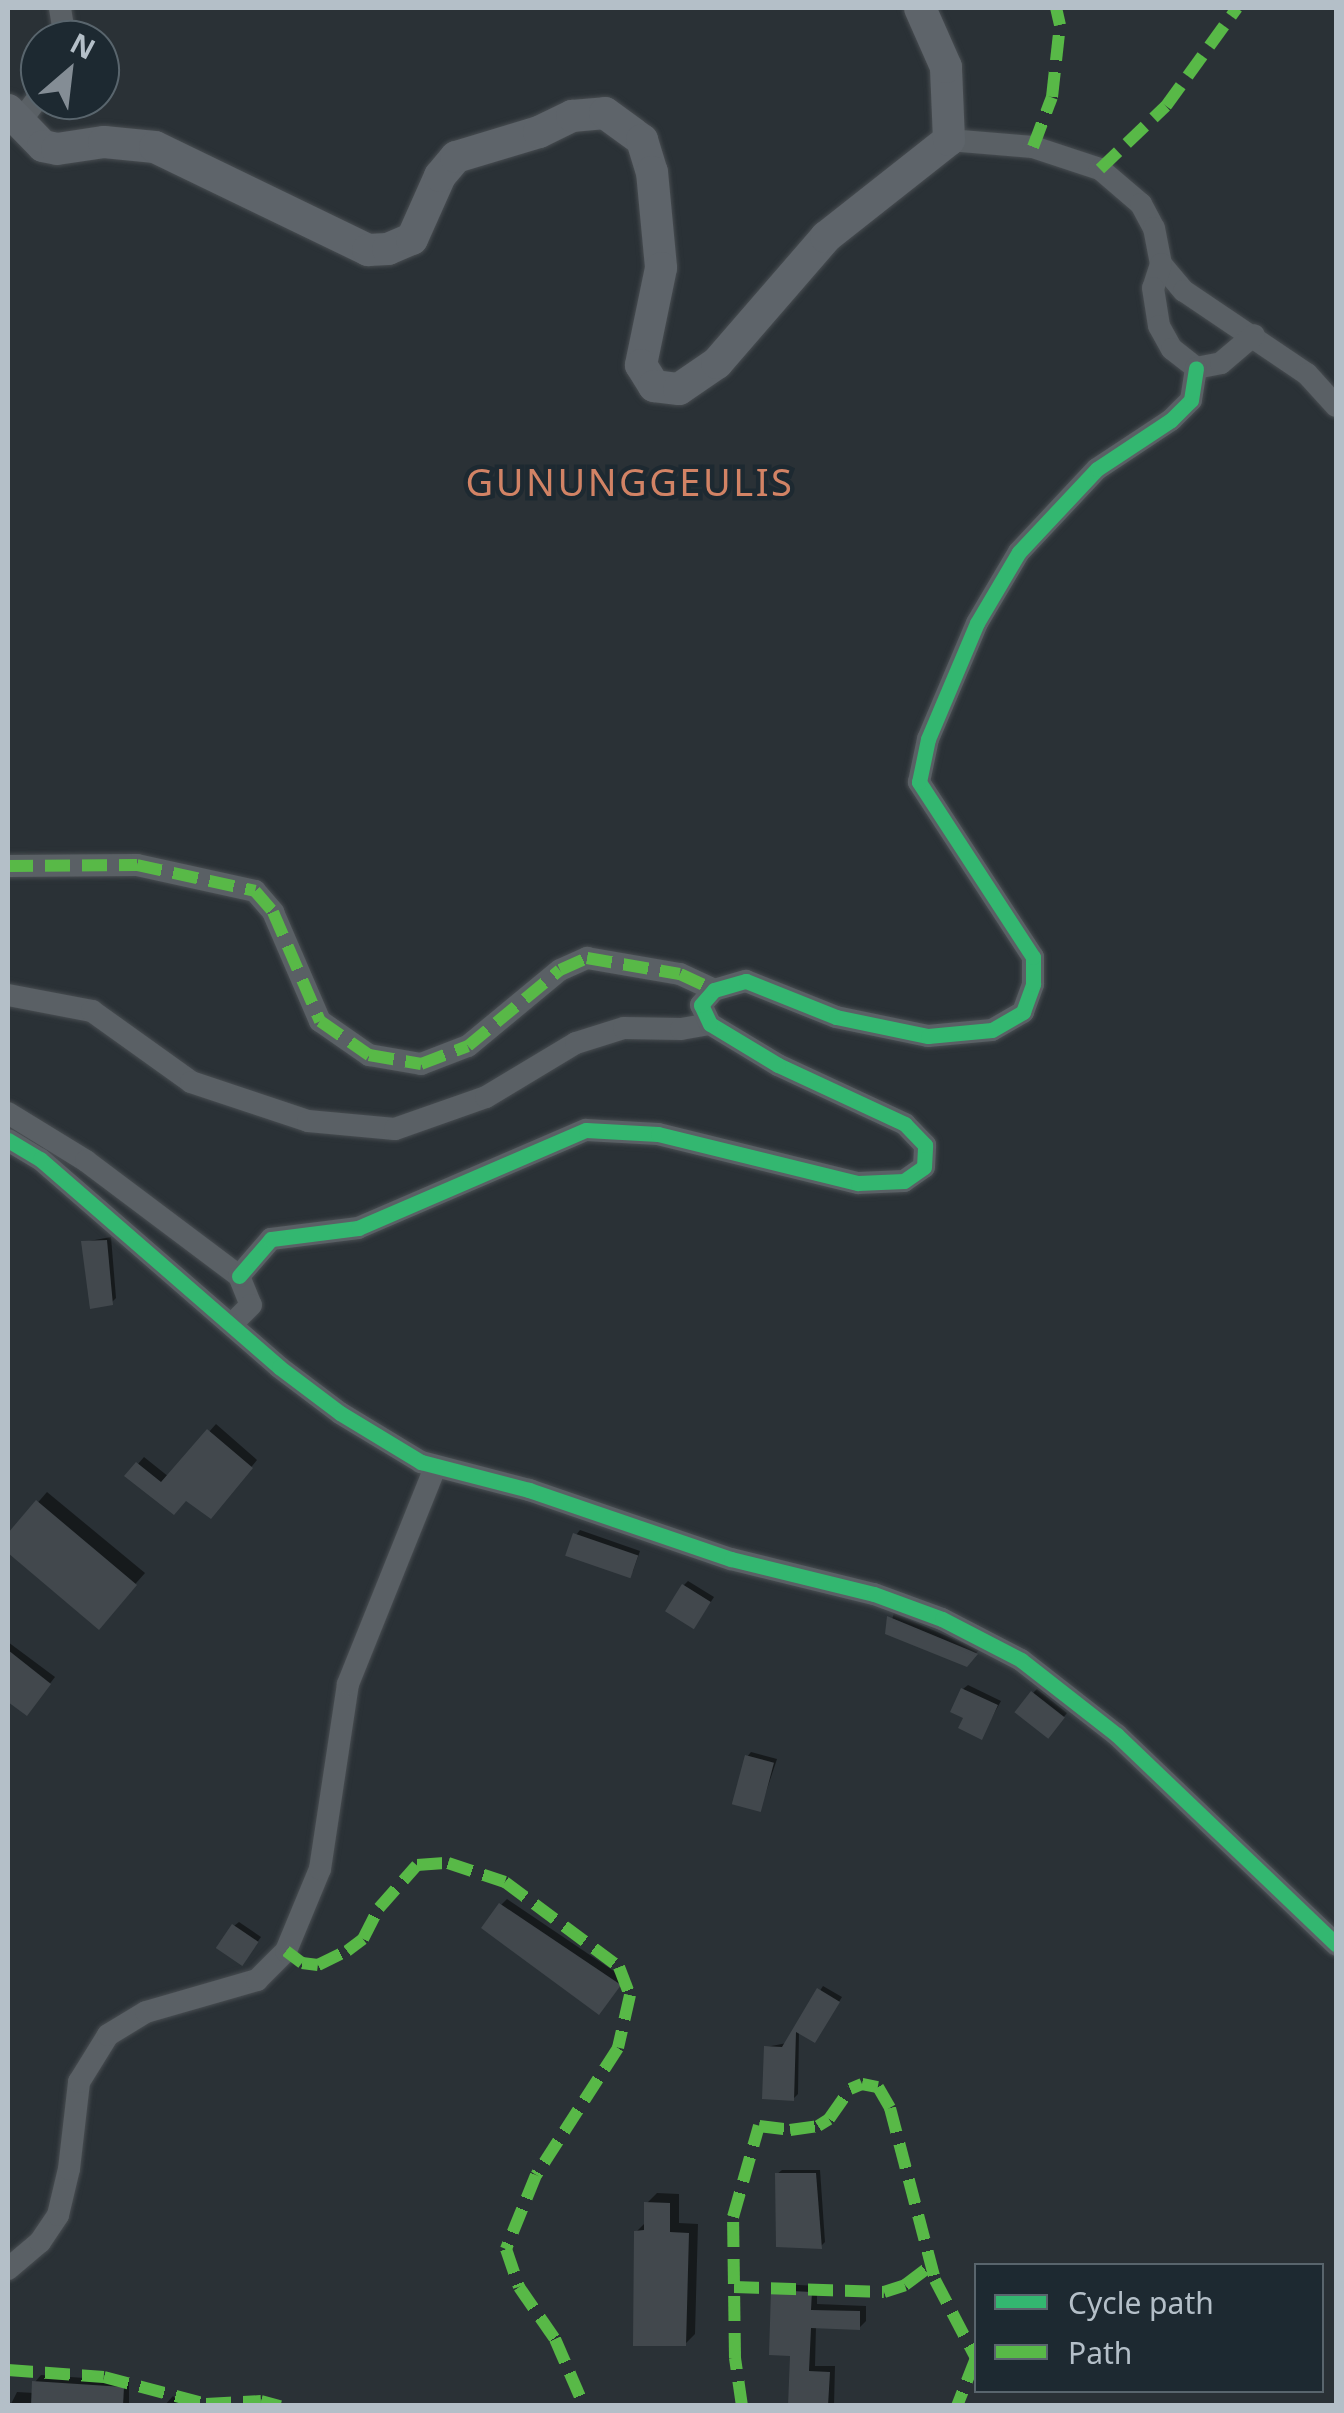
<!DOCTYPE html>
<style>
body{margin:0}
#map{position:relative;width:1344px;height:2413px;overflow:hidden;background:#2a3136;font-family:"Noto Sans",sans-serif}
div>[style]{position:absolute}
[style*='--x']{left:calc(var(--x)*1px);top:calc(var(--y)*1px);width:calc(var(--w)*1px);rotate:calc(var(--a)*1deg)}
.shadow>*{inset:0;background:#0007}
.building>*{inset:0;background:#42484d;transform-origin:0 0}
.roads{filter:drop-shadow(0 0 2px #484d51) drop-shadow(0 0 2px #484d51)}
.minor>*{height:22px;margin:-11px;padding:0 11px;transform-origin:11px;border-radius:11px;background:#5a6065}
.secondary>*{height:32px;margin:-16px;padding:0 16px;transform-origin:16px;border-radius:16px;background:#5e646a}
.quiet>*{height:12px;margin-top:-6px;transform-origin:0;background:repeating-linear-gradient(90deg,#58b947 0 25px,transparent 0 37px)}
.cycleway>*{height:15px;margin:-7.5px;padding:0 7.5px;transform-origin:7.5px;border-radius:7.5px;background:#33b770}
span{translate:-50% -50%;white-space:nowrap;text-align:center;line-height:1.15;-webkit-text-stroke:9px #1d2931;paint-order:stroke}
.quarter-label{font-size:38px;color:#d28365;letter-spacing:2.5px}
.frame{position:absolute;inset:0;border:10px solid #b4bfc8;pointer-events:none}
.legend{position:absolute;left:974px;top:2263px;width:350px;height:130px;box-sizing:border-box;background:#1d2931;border:2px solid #59656d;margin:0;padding:12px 18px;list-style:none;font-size:30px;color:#b4bfc8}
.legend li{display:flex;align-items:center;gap:20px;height:50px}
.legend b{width:50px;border:2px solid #59656d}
.north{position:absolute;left:20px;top:20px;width:100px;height:100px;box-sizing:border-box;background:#1d2931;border:2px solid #59656d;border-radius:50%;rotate:28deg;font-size:28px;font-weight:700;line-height:40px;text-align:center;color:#b4bfc8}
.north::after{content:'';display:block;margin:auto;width:35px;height:45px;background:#848d95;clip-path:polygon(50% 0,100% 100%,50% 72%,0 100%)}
</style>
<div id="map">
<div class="shadow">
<div style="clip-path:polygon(111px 1237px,116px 1298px,112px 1302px,84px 1242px)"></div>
<div style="clip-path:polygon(216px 1424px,257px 1460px,217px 1509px,186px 1499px,174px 1512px,138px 1464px,144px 1457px,169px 1477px)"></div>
<div style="clip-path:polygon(47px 1492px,145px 1573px,98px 1626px,8px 1550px,8px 1537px)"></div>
<div style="clip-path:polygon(580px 1530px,640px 1551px,633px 1571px,629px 1576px,576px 1535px)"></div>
<div style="clip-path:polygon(688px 1581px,714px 1597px,697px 1623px,684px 1585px)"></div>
<div style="clip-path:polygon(894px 1613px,979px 1650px,967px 1664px,888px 1632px)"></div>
<div style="clip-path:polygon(8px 1642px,55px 1677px,27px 1713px,8px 1699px)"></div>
<div style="clip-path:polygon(968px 1685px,1001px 1701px,981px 1737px,966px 1716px,963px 1689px)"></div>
<div style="clip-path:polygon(1037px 1689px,1067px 1713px,1052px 1731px,1033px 1693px)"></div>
<div style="clip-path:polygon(751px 1752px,777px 1759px,760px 1810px,747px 1757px)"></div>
<div style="clip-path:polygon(507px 1899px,624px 1978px,604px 2006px,501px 1905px)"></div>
<div style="clip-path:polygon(239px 1922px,261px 1937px,246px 1958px,234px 1926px)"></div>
<div style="clip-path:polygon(823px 1986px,842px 1997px,818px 2035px,799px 2031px,798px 2094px,793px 2099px,766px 2047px,787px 2043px)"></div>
<div style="clip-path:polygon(782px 2170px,820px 2170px,825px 2242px,821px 2246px,777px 2174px)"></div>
<div style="clip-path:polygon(657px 2193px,679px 2194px,679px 2223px,698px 2224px,695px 2334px,685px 2344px,636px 2232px,646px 2222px,647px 2203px)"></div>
<div style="clip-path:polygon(781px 2284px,817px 2286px,817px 2304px,866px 2306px,866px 2321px,859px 2328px,816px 2326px,815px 2366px,835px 2366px,834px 2406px,791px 2406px,792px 2354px,774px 2291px)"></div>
<div style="clip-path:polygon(41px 2375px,129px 2381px,129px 2406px,10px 2406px,17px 2392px,34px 2393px,35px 2382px)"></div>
<div style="clip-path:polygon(173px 2396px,182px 2406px,164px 2406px)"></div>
</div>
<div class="building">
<div style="clip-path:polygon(107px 1240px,113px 1305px,90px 1309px,81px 1241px)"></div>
<div style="clip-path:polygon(207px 1429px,253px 1468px,211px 1519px,186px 1501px,174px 1515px,124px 1476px,136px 1462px,161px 1482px)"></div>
<div style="clip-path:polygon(36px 1500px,137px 1585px,99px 1630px,8px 1553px,8px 1533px)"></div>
<div style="left:573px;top:1533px;width:69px;height:24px;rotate:19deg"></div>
<div style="left:682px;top:1584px;width:34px;height:32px;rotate:32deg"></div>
<div style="clip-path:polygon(887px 1616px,969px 1650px,978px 1654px,967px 1667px,885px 1634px)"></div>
<div style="clip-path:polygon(8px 1650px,51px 1684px,27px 1716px,8px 1702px)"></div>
<div style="clip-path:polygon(961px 1688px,998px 1705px,982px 1740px,958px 1728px,963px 1718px,950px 1712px)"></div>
<div style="left:1031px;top:1691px;width:43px;height:27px;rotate:38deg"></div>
<div style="left:745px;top:1755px;width:30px;height:51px;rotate:15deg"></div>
<div style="clip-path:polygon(499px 1903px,621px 1985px,599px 2015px,481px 1928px)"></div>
<div style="left:232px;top:1924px;width:32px;height:29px;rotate:34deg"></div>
<div style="clip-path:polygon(817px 1988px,840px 2002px,815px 2043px,796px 2032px,794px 2101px,762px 2099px,764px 2046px,782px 2047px)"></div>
<div style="clip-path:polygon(775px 2173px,816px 2173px,822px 2249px,776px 2247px)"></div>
<div style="clip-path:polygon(644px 2202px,670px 2203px,670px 2232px,689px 2233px,686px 2346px,633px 2346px,634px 2231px,644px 2230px)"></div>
<div style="clip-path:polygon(771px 2290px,812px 2292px,811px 2310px,860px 2311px,860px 2330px,811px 2328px,809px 2371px,830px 2372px,828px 2406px,788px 2406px,790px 2356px,769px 2355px)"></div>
<div style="clip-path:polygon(32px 2381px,124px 2387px,123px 2406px,31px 2406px)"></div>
</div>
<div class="roads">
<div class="minor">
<div style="--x:60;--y:8;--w:32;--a:81"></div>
<div style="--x:19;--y:123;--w:35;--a:-53"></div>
<div style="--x:949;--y:140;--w:84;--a:4.8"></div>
<div style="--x:1033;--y:147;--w:71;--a:18.2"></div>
<div style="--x:1100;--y:169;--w:54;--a:40.5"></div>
<div style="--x:1141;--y:204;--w:27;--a:62"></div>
<div style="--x:1154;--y:228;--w:37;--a:79"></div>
<div style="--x:1161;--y:264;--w:35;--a:50"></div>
<div style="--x:1184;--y:291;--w:148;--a:34"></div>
<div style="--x:1307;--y:374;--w:43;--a:47.8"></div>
<div style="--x:1161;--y:264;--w:25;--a:108"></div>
<div style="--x:1153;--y:288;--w:38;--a:81"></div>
<div style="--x:1159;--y:326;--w:26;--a:61"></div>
<div style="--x:1172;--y:349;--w:31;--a:38"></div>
<div style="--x:1196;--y:368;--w:25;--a:-11"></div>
<div style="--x:1221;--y:363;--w:43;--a:-40.3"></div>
<div style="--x:8;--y:866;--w:129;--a:-0.4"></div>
<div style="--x:137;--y:865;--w:121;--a:12.4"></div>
<div style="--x:255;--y:891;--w:28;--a:49"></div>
<div style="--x:273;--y:912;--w:119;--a:66.7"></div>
<div style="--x:320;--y:1021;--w:60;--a:34.8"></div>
<div style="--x:369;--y:1055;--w:53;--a:9.8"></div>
<div style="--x:421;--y:1064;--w:50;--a:-21"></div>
<div style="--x:468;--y:1046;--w:119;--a:-39.6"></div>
<div style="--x:560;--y:970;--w:30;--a:-24"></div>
<div style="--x:587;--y:958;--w:94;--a:9.8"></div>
<div style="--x:680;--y:974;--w:38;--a:25"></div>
<div style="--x:8;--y:995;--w:86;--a:10.8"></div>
<div style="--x:92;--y:1011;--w:122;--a:35.6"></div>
<div style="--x:191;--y:1082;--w:123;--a:18.4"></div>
<div style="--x:308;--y:1121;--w:87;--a:5.3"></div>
<div style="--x:395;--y:1129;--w:96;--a:-19.4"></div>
<div style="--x:486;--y:1097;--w:105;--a:-31"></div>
<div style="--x:576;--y:1043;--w:50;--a:-17.4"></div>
<div style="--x:624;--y:1028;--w:57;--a:1"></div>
<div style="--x:681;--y:1029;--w:29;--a:-10"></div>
<div style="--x:8;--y:1113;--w:92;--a:31.6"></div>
<div style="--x:86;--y:1161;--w:191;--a:36.9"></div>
<div style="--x:239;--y:1276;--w:31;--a:68"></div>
<div style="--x:251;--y:1305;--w:28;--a:135"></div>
<div style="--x:8;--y:1140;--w:37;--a:31"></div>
<div style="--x:40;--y:1159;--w:317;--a:41"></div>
<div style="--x:279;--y:1367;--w:76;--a:37"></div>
<div style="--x:340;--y:1413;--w:95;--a:31.2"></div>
<div style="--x:421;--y:1462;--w:112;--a:14.5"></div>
<div style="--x:529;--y:1490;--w:213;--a:18.9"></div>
<div style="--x:731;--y:1559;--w:147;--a:13.8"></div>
<div style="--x:874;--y:1594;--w:72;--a:20.2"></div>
<div style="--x:942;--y:1619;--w:89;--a:27.4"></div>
<div style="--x:1021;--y:1660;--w:122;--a:38"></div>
<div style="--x:1117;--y:1735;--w:303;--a:43.7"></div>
<div style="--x:239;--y:1276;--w:49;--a:-49.1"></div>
<div style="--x:271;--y:1239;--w:88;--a:-7.2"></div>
<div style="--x:358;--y:1228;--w:248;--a:-23.3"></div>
<div style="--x:586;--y:1130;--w:72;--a:3.2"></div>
<div style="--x:658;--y:1134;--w:206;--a:13.8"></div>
<div style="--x:858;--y:1183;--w:46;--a:-2.5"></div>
<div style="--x:904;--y:1181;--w:24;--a:-35"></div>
<div style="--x:924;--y:1167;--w:22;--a:-87"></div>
<div style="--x:925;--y:1145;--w:29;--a:-134"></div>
<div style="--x:905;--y:1124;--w:140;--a:-155.1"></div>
<div style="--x:778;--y:1065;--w:79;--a:-148.9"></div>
<div style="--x:710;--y:1024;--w:21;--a:-115"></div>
<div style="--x:701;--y:1005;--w:20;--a:-49"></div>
<div style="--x:714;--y:990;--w:33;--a:-16"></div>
<div style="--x:746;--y:981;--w:97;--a:21.8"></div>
<div style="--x:836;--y:1017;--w:94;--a:11.7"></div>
<div style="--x:928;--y:1036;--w:64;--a:-5.4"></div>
<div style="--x:992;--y:1030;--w:36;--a:-30"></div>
<div style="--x:1023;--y:1012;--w:30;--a:-70"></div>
<div style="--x:1033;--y:984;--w:27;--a:-90"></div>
<div style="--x:1033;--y:957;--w:209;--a:-123.1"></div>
<div style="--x:919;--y:782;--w:44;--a:-78.2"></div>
<div style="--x:928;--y:739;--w:126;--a:-67.1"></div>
<div style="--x:977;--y:623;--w:82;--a:-59.4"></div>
<div style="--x:1019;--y:552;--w:114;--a:-46.8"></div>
<div style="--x:1097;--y:469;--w:89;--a:-33.5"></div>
<div style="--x:1171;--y:420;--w:28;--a:-45"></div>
<div style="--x:1191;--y:400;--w:32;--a:-81"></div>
<div style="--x:8;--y:2269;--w:42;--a:-40.2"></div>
<div style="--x:40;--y:2242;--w:32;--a:-56"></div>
<div style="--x:58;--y:2215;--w:47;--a:-76.6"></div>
<div style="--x:69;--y:2169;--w:88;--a:-83.4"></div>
<div style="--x:79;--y:2082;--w:55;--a:-58.3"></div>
<div style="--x:108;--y:2035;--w:44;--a:-31.2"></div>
<div style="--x:146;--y:2012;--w:116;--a:-16.1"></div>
<div style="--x:257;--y:1980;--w:41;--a:-45"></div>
<div style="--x:286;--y:1951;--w:89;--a:-67.5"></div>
<div style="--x:320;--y:1869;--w:187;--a:-81.4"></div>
<div style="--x:348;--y:1684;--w:233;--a:-68.1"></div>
</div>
<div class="secondary">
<div style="--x:8;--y:110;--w:50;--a:45.8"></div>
<div style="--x:43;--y:146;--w:14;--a:12"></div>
<div style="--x:57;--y:149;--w:48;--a:-8.5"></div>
<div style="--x:104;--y:142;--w:51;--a:5.6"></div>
<div style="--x:155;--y:147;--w:237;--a:25.8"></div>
<div style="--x:368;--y:250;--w:20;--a:-3"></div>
<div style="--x:388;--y:249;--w:26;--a:-23"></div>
<div style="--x:412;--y:239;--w:69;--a:-66"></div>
<div style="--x:440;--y:176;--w:25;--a:-50"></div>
<div style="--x:456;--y:157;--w:87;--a:-16.8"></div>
<div style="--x:539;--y:132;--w:37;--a:-26"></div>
<div style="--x:572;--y:116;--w:33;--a:-5"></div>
<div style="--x:605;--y:113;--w:46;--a:36.1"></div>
<div style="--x:642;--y:140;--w:34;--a:73"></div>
<div style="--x:652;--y:172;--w:96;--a:84.6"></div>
<div style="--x:661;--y:268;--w:99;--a:101.7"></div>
<div style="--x:641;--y:365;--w:25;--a:58"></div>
<div style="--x:654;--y:386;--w:25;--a:7"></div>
<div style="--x:679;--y:389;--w:46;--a:-34.4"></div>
<div style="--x:717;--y:363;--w:167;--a:-49.1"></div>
<div style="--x:826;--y:237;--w:157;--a:-38.3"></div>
<div style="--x:949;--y:140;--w:73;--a:-92.4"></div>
<div style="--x:946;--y:67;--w:64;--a:-113.8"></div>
</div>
</div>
<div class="quiet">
<div style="--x:1033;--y:147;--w:53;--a:-69.2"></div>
<div style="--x:1052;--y:97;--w:72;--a:-83.7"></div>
<div style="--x:1060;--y:25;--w:17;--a:-103"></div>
<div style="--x:1100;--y:169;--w:91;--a:-43.7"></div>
<div style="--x:1166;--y:106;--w:121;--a:-54.1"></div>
<div style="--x:8;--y:866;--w:129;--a:-0.4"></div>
<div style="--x:137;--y:865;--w:121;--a:12.4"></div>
<div style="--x:255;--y:891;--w:28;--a:49"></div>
<div style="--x:273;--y:912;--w:119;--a:66.7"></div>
<div style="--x:320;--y:1021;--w:60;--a:34.8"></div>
<div style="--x:369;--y:1055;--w:53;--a:9.8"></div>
<div style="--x:421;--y:1064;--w:50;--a:-21"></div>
<div style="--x:468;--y:1046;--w:119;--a:-39.6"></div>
<div style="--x:560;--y:970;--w:30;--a:-24"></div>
<div style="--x:587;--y:958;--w:94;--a:9.8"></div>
<div style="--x:680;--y:974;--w:38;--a:25"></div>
<div style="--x:286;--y:1951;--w:20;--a:37"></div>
<div style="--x:302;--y:1963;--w:16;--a:7"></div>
<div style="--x:318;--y:1965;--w:32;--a:-26"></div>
<div style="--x:347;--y:1951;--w:20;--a:-37"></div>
<div style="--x:363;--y:1939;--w:35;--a:-63"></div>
<div style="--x:379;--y:1908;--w:57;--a:-48.5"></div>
<div style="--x:417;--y:1865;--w:31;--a:-4"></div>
<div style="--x:448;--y:1863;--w:60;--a:18.4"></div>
<div style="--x:505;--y:1882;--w:142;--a:36.7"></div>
<div style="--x:619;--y:1967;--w:30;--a:69"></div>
<div style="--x:630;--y:1995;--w:54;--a:102.8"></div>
<div style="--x:618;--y:2048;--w:151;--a:122.8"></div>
<div style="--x:536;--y:2175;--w:80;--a:112.1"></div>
<div style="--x:506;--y:2249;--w:40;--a:71.1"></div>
<div style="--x:519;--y:2287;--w:63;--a:55.3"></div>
<div style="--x:555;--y:2339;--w:73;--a:66.6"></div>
<div style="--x:734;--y:2287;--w:150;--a:1.9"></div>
<div style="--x:884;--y:2292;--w:22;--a:-18"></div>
<div style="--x:905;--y:2285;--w:31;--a:-37"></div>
<div style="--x:8;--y:2370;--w:96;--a:4.2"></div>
<div style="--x:104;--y:2377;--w:106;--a:14.8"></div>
<div style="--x:206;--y:2404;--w:55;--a:-3.1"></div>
<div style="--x:261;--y:2401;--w:20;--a:15"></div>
<div style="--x:742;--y:2406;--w:49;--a:-98.3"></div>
<div style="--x:735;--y:2358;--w:141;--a:-90.8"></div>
<div style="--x:733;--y:2217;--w:95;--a:-74.1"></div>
<div style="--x:759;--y:2126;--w:31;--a:7"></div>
<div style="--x:790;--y:2130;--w:28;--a:-8"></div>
<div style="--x:818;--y:2126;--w:13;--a:-32"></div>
<div style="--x:829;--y:2119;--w:37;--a:-55"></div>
<div style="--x:850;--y:2089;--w:13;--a:-23"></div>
<div style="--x:862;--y:2084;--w:16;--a:11"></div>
<div style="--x:878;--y:2087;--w:24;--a:60"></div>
<div style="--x:890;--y:2108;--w:178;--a:75.3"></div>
<div style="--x:935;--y:2280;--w:88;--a:62.3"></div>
<div style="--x:976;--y:2358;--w:52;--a:111.6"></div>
</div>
<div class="cycleway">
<div style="--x:8;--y:1140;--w:37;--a:31"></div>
<div style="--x:40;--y:1159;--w:317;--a:41"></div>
<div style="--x:279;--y:1367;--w:76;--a:37"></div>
<div style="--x:340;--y:1413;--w:95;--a:31.2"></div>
<div style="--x:421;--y:1462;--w:112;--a:14.5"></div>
<div style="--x:529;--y:1490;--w:213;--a:18.9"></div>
<div style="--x:731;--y:1559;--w:147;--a:13.8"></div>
<div style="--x:874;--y:1594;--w:72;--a:20.2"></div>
<div style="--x:942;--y:1619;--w:89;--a:27.4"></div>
<div style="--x:1021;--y:1660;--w:122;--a:38"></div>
<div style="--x:1117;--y:1735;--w:303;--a:43.7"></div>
<div style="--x:239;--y:1276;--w:49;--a:-49.1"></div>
<div style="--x:271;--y:1239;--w:88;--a:-7.2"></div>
<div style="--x:358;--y:1228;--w:248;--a:-23.3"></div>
<div style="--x:586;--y:1130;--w:72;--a:3.2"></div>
<div style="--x:658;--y:1134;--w:206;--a:13.8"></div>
<div style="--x:858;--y:1183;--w:46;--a:-2.5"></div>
<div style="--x:904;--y:1181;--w:24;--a:-35"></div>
<div style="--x:924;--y:1167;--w:22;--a:-87"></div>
<div style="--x:925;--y:1145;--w:29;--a:-134"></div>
<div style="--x:905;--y:1124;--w:140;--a:-155.1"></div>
<div style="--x:778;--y:1065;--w:79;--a:-148.9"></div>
<div style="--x:710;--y:1024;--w:21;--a:-115"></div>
<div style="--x:701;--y:1005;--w:20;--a:-49"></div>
<div style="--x:714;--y:990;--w:33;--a:-16"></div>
<div style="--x:746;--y:981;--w:97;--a:21.8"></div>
<div style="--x:836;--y:1017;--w:94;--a:11.7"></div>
<div style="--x:928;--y:1036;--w:64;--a:-5.4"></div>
<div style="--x:992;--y:1030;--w:36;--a:-30"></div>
<div style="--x:1023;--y:1012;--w:30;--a:-70"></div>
<div style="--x:1033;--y:984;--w:27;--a:-90"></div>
<div style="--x:1033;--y:957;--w:209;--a:-123.1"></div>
<div style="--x:919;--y:782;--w:44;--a:-78.2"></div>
<div style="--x:928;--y:739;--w:126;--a:-67.1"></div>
<div style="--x:977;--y:623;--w:82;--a:-59.4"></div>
<div style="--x:1019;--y:552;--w:114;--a:-46.8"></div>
<div style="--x:1097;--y:469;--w:89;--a:-33.5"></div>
<div style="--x:1171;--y:420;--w:28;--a:-45"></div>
<div style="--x:1191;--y:400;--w:32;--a:-81"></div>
</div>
<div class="quarter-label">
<span style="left:630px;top:482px">GUNUNGGEULIS</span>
</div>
<div class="frame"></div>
<ul class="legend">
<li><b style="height:12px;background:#33b770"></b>Cycle path</li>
<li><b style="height:12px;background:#58b947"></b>Path</li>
</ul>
<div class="north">N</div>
</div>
